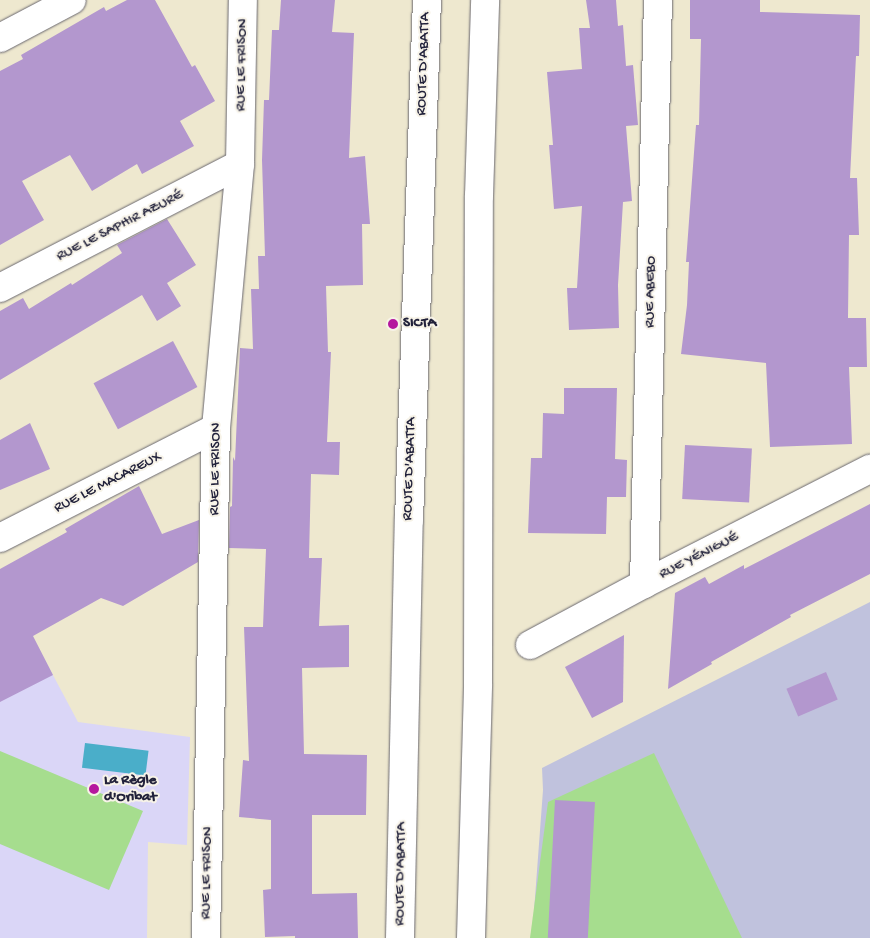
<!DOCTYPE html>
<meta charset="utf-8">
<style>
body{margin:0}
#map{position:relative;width:870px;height:938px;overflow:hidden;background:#eee8cf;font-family:"Gochi Hand",sans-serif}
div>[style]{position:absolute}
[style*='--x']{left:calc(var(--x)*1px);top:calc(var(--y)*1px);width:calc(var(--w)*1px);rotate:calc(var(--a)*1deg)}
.built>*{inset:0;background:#dad6f7}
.industrial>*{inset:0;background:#c0c2dd}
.green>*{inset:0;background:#a6dd8e}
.water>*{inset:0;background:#4aaec9;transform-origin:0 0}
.building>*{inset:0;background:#b397ce;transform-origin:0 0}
.roads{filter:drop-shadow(0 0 1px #69676f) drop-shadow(0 0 1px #69676f)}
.minor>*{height:28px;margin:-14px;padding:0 14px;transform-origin:14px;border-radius:14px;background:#fff}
.dots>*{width:14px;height:14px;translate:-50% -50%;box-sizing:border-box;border:2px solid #f7f3e8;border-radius:50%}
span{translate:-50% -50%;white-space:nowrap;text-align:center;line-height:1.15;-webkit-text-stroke:4px #f7f3e8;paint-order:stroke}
.street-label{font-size:15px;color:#22223b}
.poi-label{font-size:15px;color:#22223b;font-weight:700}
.left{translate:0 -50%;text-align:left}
</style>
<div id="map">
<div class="built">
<div style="clip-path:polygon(38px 647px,78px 722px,190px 737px,187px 845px,148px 842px,147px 938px,0 938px,0 668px)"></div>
</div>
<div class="industrial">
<div style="clip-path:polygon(870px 602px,870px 938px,532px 938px,543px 790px,542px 768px)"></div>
</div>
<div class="green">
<div style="clip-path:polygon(0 751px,143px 811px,109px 890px,0 844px)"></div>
<div style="clip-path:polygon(654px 753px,742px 938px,530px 938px,548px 802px)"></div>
</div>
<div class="water">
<div style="left:85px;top:743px;width:64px;height:25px;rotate:7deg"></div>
</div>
<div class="building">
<div style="clip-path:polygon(127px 0,155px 0,192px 67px,195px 65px,215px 101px,180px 121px,194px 146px,142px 174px,137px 164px,92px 191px,70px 155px,22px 181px,44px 220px,0 245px,0 71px,23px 59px,21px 55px,104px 7px,106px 11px)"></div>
<div style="clip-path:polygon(281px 0,335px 0,332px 32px,354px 33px,349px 158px,365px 156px,370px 224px,362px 224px,363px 285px,326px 286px,328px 352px,331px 352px,327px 442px,340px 442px,339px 475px,311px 474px,309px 558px,322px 558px,319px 626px,349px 625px,349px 667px,302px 668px,304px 754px,367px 755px,366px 815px,312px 815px,312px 894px,357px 893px,358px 938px,295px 938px,295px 936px,265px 937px,263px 890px,271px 889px,271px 820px,239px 817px,243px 760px,249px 761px,244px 627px,263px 627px,266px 549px,229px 548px,230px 507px,232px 506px,233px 457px,235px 461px,240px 348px,253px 349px,251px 289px,259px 289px,258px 256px,265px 256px,262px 160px,264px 100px,269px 100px,272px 30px,279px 30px)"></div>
<div style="clip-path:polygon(586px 0,616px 0,618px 26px,623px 25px,626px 66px,633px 65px,638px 125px,626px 126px,632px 201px,623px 202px,618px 285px,619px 328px,569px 330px,567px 288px,577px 288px,582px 206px,554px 209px,549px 145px,553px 145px,547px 72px,582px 69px,579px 28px,590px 28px)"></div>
<div style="clip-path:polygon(690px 0,760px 0,760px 12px,860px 15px,859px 56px,856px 56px,850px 178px,857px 178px,859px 235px,849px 235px,848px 318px,866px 318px,867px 367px,849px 367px,852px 444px,770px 447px,766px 363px,681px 354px,687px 305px,689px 262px,686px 262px,696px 125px,699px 125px,701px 39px,690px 39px)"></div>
<div style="clip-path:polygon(167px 219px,196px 265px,167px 283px,181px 306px,157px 321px,142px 295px,0 380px,0 311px,23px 298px,29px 309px,71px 283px,72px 285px,122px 253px,117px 245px)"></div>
<div style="left:173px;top:341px;width:52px;height:90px;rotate:62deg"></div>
<div style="clip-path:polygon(564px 388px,617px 388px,615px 459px,627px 460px,626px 497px,607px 497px,606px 534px,528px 533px,531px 458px,542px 458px,543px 413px,564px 414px)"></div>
<div style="clip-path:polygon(30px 423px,50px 469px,0 490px,0 440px)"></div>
<div style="left:685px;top:445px;width:67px;height:54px;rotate:3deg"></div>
<div style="clip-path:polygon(139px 486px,162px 534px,199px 520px,198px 562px,123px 606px,101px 598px,33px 636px,53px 675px,0 702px,0 569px,67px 532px,65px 529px)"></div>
<div style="clip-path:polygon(870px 504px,870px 574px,790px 615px,791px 617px,711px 662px,712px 664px,668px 689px,675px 593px,705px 577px,709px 584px,744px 565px,744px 569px)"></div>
<div style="clip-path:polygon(624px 635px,623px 702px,592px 718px,565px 667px)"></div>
<div style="left:826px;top:672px;width:30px;height:43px;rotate:67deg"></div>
<div style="left:555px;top:800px;width:40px;height:138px;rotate:3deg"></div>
</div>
<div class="roads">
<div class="minor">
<div style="--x:0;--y:38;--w:81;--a:-27.8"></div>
<div style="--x:0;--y:288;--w:270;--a:-27.3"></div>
<div style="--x:0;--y:538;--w:242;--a:-27"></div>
<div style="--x:644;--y:584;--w:584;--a:-88.63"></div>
<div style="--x:530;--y:645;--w:129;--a:-28.2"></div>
<div style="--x:644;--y:584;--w:254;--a:-27"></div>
<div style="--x:206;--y:938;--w:510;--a:-88.88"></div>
<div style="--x:216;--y:428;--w:265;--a:-84.8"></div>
<div style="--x:240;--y:164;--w:164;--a:-89"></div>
<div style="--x:400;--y:938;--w:418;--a:-88.8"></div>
<div style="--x:409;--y:520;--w:520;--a:-88.02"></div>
<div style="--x:471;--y:938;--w:254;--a:-88.4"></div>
<div style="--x:478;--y:684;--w:488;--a:-89.9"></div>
<div style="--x:479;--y:196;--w:196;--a:-88.2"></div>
</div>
</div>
<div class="dots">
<div style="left:393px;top:324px;background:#b5179e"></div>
<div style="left:94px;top:789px;background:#b5179e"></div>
</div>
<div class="street-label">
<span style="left:424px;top:64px;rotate:-88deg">ROUTE D'ABATTA</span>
<span style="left:242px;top:65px;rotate:-89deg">RUE LE FRISON</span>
<span style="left:120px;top:226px;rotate:-27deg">RUE LE SAPHIR AZURÉ</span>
<span style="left:651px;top:292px;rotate:-89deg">RUE ABEBO</span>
<span style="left:216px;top:469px;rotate:-89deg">RUE LE FRISON</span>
<span style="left:410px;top:469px;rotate:-88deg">ROUTE D'ABATTA</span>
<span style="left:108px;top:483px;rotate:-27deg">RUE LE MACAREUX</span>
<span style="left:699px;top:556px;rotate:-27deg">RUE YÉNIGUÉ</span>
<span style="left:207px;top:873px;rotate:-89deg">RUE LE FRISON</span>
<span style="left:401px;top:874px;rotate:-89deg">ROUTE D'ABATTA</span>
</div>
<div class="poi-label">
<span class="left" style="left:403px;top:324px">SICTA</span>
<span class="left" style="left:104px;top:789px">La Règle<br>d'Oribat</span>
</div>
</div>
